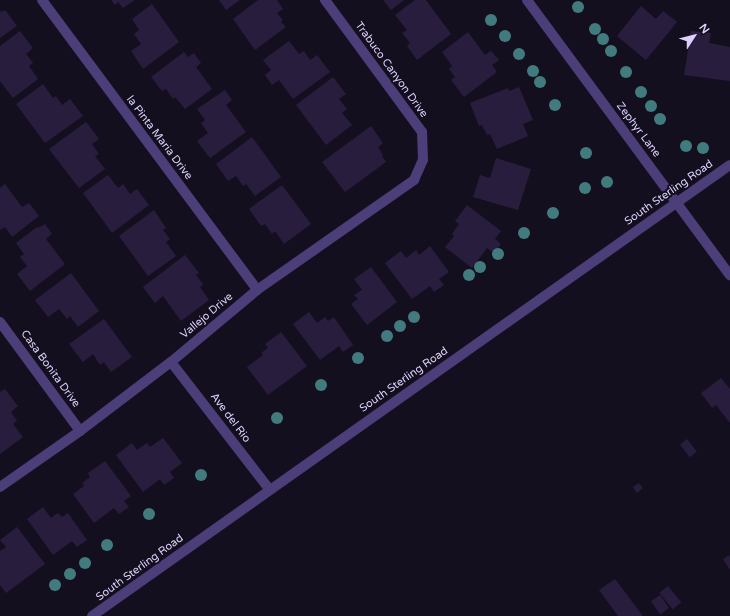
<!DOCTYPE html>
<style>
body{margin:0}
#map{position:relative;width:730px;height:616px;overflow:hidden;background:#140f1f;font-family:"Varela Round",sans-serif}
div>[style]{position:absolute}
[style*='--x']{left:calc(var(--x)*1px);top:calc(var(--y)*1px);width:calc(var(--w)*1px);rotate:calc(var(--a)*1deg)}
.building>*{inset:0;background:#291d3e;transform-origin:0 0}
.minor>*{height:10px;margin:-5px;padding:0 5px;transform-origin:5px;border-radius:5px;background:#4b3e79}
.trees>*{width:12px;height:12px;margin:-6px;border-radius:50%;background:#417b7e}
span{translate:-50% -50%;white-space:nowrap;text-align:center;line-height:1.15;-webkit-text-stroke:4px #140f1f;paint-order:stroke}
.street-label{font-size:11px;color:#ddd1fb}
.north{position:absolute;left:674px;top:16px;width:40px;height:40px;-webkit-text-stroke:3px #140f1f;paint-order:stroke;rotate:54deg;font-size:11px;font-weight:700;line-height:16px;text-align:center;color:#ddd1fb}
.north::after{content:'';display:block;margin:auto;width:14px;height:18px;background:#ddd1fb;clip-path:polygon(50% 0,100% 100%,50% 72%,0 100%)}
</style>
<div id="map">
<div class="building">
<div style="clip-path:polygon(111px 0,135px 0,123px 8px,118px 2px,115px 5px)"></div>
<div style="clip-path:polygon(219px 0,240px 0,226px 10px)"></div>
<div style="clip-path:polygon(258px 0,277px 0,283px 9px,277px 13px,283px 20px,281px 22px,286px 27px,255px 50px,233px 19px)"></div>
<div style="clip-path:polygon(383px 0,404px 0,391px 10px)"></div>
<div style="clip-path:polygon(415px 0,426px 0,451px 34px,417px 60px,407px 46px,410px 43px,402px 33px,407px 30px,395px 15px)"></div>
<div style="clip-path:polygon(152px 4px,179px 42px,143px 69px,131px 51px,141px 44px,134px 34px,139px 30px,132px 19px)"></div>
<div style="clip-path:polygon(641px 6px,656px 19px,663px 11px,677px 22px,646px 60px,617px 36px)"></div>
<div style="clip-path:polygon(0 10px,1px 12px,5px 10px,17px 26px,0 38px)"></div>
<div style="clip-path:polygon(20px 31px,33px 48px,26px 54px,33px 63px,29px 66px,38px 79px,13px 98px,0 81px,0 46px)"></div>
<div style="clip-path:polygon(691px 31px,711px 33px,709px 43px,730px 47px,730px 81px,684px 75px)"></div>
<div style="clip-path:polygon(468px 32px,485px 55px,491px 51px,499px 60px,492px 65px,497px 72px,464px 97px,451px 80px,455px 77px,449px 69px,452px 66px,442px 52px)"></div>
<div style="clip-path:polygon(289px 41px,299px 54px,304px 51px,310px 60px,317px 55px,330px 72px,293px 99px,279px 80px,272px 85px,265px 75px,271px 70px,263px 60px)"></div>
<div style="clip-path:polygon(184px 52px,188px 57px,194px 53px,201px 63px,196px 67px,212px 89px,185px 109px,175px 97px,173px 99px,166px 89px,162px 91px,151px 77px)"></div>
<div style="clip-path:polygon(333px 77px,346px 94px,339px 99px,347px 109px,342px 113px,352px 125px,326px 145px,296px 105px)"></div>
<div style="clip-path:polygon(43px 84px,53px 98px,56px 96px,62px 105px,70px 99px,83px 116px,45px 143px,16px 104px)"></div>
<div style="clip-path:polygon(519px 87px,533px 120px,523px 124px,528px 136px,497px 149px,490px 134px,487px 135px,482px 125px,479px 126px,470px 103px,508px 88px,509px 91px)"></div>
<div style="clip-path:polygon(225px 90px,232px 100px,226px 105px,246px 132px,210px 158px,197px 141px,208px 133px,201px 123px,205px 120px,197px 109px)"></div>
<div style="clip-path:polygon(86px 122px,99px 139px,92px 144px,99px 154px,95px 156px,105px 169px,79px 188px,49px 149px)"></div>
<div style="clip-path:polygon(371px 126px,383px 143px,378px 147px,383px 155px,382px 156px,386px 162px,345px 192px,322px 162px)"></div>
<div style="clip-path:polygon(252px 137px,281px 177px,255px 196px,246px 184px,243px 186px,236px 176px,228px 181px,216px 164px)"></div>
<div style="clip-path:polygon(496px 158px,531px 169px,518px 210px,473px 197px,480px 175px,490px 178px)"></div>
<div style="clip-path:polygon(108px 175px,118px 188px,123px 184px,130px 194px,137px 189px,149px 205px,112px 233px,83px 193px)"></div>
<div style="clip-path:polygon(5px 184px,22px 207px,29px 203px,39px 216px,12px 237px,5px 227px,0 230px,0 188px)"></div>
<div style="clip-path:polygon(282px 185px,311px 224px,284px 244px,275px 231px,272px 234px,265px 224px,261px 226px,249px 209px)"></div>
<div style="clip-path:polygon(467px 205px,501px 231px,495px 239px,501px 244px,494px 253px,487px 248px,472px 268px,445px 247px,454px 236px,452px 234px,459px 224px,455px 221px)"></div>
<div style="clip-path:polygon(154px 210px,166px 228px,163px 230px,170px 239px,166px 242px,176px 256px,148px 276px,119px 236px)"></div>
<div style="clip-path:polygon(45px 224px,52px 234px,46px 239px,65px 264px,30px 291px,17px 274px,27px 266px,20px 257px,24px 254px,16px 243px,37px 227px,38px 228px)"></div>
<div style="clip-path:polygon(430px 246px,449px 272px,439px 279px,444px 285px,434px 292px,430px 286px,412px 299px,385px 263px,401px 251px,406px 258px,416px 250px,419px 255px)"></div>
<div style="clip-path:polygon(185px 255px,199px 273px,196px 275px,203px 284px,200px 287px,209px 300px,181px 321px,163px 296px,155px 303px,143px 287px)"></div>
<div style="clip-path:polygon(371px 267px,397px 302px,367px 325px,351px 304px,358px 299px,354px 295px,362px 290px,354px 279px)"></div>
<div style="clip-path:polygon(71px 273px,99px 311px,78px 327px,70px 316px,67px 319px,59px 309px,48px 317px,35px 300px)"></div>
<div style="clip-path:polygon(309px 312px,317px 323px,325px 317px,328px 321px,334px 317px,353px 345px,343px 352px,339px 346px,320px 360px,293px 324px)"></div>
<div style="clip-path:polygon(104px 319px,132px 357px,111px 372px,104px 362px,100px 365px,93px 354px,83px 362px,69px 344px)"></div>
<div style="clip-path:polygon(281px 332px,307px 366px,268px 395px,247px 367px,263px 355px,261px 353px,268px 348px,265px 344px)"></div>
<div style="clip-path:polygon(721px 378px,730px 389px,730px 423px,716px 405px,712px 408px,701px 393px)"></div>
<div style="clip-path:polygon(5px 389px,18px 406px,11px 412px,17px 421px,13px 424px,23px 437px,0 454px,0 392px)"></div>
<div style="clip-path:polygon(163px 438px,182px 463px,170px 472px,174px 478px,164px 485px,160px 479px,143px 492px,116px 455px,132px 443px,137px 450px,147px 443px,150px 447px)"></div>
<div style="left:687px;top:439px;width:16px;height:9px;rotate:52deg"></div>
<div style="clip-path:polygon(105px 461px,131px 496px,124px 501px,129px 507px,119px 514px,114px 508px,94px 523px,73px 494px,84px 486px,82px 483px,90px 477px,88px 473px)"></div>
<div style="clip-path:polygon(639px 483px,643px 488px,637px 493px,633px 487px)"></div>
<div style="clip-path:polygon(43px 507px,51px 518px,58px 513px,62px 517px,68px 513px,87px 540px,77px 547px,72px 541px,53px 555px,27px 519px)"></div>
<div style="clip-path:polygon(17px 527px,45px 564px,6px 593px,0 585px,0 551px,6px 547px,0 540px)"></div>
<div style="clip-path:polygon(729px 555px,730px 557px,730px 570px,723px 559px)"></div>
<div style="clip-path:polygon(615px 579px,643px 616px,618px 616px,599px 590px)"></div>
<div style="left:668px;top:586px;width:21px;height:11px;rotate:51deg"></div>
<div style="left:660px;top:595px;width:16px;height:11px;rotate:55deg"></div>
</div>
<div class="minor">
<div style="--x:42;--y:0;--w:361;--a:53.4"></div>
<div style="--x:527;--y:0;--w:342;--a:53.6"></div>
<div style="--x:0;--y:322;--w:135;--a:53.7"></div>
<div style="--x:171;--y:362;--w:160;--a:52.3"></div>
<div style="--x:0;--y:487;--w:98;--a:-35"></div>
<div style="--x:80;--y:431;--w:114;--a:-37.2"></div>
<div style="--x:171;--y:362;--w:112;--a:-39.9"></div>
<div style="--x:257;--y:290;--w:192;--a:-35"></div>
<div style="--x:414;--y:180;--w:22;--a:-66"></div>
<div style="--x:423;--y:160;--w:28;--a:-92"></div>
<div style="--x:422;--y:132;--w:164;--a:-126.3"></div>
<div style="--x:92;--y:616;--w:781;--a:-35.26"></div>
</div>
<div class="trees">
<div style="left:578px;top:7px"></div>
<div style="left:491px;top:20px"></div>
<div style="left:595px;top:29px"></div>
<div style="left:505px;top:36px"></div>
<div style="left:603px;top:39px"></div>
<div style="left:611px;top:51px"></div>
<div style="left:519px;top:54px"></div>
<div style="left:533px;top:71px"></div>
<div style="left:626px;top:72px"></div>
<div style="left:540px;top:82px"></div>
<div style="left:641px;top:92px"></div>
<div style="left:555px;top:105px"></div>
<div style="left:651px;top:106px"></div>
<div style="left:660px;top:119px"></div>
<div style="left:686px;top:146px"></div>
<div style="left:703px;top:148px"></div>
<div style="left:586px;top:153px"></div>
<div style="left:607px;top:182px"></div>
<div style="left:585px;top:188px"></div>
<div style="left:553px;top:213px"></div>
<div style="left:524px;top:233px"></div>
<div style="left:498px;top:254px"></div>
<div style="left:480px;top:267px"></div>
<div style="left:469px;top:275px"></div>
<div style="left:414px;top:317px"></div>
<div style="left:400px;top:326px"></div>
<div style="left:387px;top:336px"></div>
<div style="left:358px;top:358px"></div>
<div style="left:321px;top:385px"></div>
<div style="left:277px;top:418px"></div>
<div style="left:201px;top:475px"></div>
<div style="left:149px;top:514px"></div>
<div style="left:107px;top:545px"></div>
<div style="left:85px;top:563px"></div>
<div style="left:70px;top:574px"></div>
<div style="left:55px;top:585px"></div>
</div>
<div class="street-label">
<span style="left:391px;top:70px;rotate:54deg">Trabuco Canyon Drive</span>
<span style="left:638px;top:130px;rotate:53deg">Zephyr Lane</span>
<span style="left:159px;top:138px;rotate:53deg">la Pinta Maria Drive</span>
<span style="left:669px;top:193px;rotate:-35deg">South Sterling Road</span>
<span style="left:207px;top:316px;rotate:-40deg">Vallejo Drive</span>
<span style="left:50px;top:369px;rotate:54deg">Casa Bonita Drive</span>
<span style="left:404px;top:380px;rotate:-35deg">South Sterling Road</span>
<span style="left:230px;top:418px;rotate:53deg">Ave del Rio</span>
<span style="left:140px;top:568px;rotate:-36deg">South Sterling Road</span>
</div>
<div class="north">N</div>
</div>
